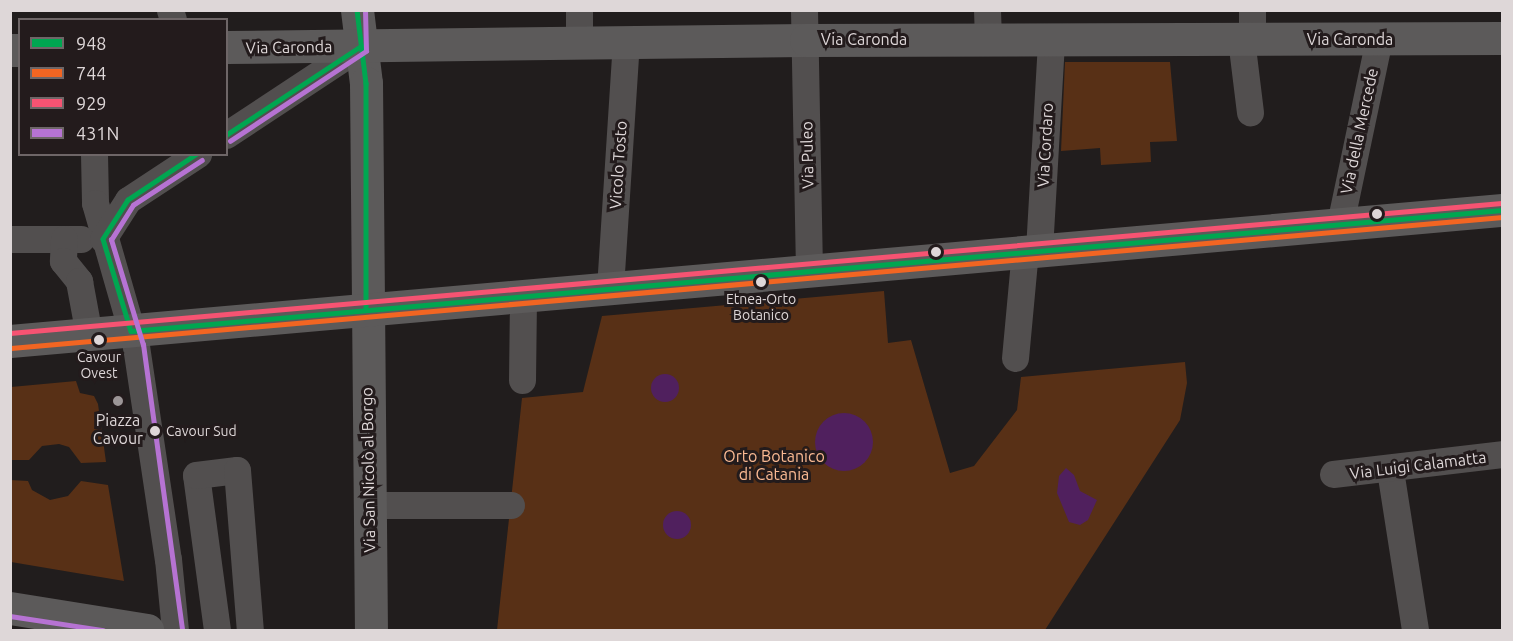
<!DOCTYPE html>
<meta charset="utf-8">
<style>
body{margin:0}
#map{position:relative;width:1513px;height:641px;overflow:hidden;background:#211d1d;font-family:Ubuntu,sans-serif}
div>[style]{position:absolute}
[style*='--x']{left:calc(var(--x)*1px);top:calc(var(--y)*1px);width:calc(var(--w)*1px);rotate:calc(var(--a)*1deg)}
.green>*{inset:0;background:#583016}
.water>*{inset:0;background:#50205e}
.round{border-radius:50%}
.minor>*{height:27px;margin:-13.5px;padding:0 13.5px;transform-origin:13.5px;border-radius:13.5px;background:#524f4f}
.major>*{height:33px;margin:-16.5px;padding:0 16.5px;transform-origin:16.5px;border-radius:16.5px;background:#5c5a5a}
.bus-1>*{height:4.5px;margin:-2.25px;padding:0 2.25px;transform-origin:2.25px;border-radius:2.25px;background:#00a651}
.bus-2>*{height:4.5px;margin:-2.25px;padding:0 2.25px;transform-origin:2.25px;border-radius:2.25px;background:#f26522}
.bus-3>*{height:4.5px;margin:-2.25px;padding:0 2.25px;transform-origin:2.25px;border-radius:2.25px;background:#f65372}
.bus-4>*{height:4.5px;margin:-2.25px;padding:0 2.25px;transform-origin:2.25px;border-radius:2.25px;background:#b673d3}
.dots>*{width:16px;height:16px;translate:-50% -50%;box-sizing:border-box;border:3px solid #231b1c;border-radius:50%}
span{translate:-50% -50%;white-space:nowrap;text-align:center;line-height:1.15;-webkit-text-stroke:6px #231b1c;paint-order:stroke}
.bus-label{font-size:14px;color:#ded7d8}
.left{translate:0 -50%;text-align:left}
.street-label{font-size:16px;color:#ded7d8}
.poi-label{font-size:16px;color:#ded7d8}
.park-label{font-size:16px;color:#fbba93}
.frame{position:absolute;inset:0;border:12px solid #ded7d8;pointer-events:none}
.legend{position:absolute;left:18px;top:18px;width:210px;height:138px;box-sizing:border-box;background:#231b1c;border:2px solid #6e6667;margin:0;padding:8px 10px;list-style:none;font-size:18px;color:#ded7d8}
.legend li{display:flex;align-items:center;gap:12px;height:30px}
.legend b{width:30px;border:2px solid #6e6667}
</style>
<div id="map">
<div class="green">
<div style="clip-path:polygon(1065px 62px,1170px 62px,1177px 141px,1150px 142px,1151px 162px,1101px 165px,1100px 148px,1061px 151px)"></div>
<div style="clip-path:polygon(884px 291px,888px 343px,911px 340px,950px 473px,974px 466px,1017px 410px,1021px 377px,1185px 362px,1187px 383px,1180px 420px,1045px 630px,497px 630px,522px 398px,583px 392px,602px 316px)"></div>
<div style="clip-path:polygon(76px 381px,80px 393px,94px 396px,98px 404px,106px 462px,81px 463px,69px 447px,59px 444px,42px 446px,29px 460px,11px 460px,11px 387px)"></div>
<div style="clip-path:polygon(10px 480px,28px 481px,32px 490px,50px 500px,68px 496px,81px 481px,108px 485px,124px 581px,11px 562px)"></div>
</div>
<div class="water">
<div class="round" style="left:651px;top:374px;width:28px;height:28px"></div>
<div class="round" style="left:815px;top:413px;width:58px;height:58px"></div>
<div style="clip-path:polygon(1066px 468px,1074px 475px,1080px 491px,1097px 500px,1088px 520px,1080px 525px,1069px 522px,1057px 493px,1059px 476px)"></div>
<div class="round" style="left:663px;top:511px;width:28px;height:28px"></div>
</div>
<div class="minor">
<div style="--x:170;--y:10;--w:10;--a:73"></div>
<div style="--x:579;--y:10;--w:32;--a:90"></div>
<div style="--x:804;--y:10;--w:261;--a:88.9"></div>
<div style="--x:987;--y:10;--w:29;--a:88"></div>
<div style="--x:1241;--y:39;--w:74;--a:83"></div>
<div style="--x:1252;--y:39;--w:29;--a:-90"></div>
<div style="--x:226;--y:135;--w:162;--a:-33.4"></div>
<div style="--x:94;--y:154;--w:49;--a:88.8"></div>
<div style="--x:95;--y:203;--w:149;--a:74"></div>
<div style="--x:136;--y:346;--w:215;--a:81.5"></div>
<div style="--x:168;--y:559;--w:71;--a:84.4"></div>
<div style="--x:1340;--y:224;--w:189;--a:-78.1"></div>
<div style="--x:10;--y:239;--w:71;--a:0"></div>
<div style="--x:64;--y:239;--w:22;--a:93"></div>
<div style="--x:63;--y:261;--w:26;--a:51"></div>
<div style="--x:79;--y:281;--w:55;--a:79.5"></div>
<div style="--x:103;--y:239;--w:46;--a:-57.3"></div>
<div style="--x:128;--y:200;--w:84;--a:-33.3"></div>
<div style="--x:1039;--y:250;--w:211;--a:-86.7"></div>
<div style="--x:610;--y:288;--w:247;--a:-86.3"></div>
<div style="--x:1015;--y:358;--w:107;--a:-84.7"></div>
<div style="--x:522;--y:380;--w:83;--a:-89.3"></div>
<div style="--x:1390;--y:470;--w:162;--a:81.1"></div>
<div style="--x:1333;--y:474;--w:170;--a:-6.7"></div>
<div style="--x:367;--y:505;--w:144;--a:0"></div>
<div style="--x:217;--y:630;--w:156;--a:-97.7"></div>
<div style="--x:196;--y:475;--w:41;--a:-7"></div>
<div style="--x:237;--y:470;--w:161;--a:85.4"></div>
</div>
<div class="major">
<div style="--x:357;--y:10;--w:74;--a:83"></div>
<div style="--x:366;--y:83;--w:547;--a:89.48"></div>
<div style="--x:226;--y:47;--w:580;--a:-0.69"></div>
<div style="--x:806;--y:40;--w:696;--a:-0.16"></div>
<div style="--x:10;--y:50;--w:10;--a:0"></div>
<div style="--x:10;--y:341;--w:1498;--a:-5.02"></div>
<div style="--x:10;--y:608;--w:139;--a:9.1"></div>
</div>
<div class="bus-1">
<div style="--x:357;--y:10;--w:74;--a:83"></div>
<div style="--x:366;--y:83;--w:226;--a:90"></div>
<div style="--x:226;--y:135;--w:162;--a:-33.4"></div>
<div style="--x:197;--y:154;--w:83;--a:146.3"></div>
<div style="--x:128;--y:200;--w:46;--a:122.7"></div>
<div style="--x:103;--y:239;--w:96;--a:73.1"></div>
<div style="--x:131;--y:331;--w:1376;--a:-5.04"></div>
</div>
<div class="bus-2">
<div style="--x:11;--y:348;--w:1497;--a:-5.02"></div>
</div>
<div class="bus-3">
<div style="--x:10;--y:333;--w:1497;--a:-4.98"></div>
</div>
<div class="bus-4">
<div style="--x:230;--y:141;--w:163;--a:-33.5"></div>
<div style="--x:366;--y:51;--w:41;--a:-91.4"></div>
<div style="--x:10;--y:616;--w:94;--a:8.6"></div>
<div style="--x:182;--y:629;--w:287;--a:-97.8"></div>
<div style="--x:143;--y:345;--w:110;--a:-106.9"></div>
<div style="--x:111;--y:240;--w:41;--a:-57.8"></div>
<div style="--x:133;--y:205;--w:82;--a:-33.1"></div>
</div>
<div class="dots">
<div style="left:1377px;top:214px;background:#ded7d8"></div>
<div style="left:936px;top:252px;background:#ded7d8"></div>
<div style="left:761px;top:282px;background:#ded7d8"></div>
<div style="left:99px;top:340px;background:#ded7d8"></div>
<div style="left:118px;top:401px;background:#9c9697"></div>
<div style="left:155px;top:431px;background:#ded7d8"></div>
</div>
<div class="bus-label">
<span style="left:761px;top:307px">Etnea-Orto<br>Botanico</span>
<span style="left:99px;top:365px">Cavour<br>Ovest</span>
<span class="left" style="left:166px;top:431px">Cavour Sud</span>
</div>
<div class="street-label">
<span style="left:864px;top:39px">Via Caronda</span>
<span style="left:1350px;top:39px">Via Caronda</span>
<span style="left:289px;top:47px;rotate:-1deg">Via Caronda</span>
<span style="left:1359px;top:131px;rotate:-78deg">Via della Mercede</span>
<span style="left:1045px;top:145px;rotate:-87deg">Via Cordaro</span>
<span style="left:807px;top:155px;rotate:-91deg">Via Puleo</span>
<span style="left:618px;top:165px;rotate:-86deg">Vicolo Tosto</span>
<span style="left:1418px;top:465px;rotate:-7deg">Via Luigi Calamatta</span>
<span style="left:368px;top:470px;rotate:-91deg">Via San Nicolò al Borgo</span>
</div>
<div class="poi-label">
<span style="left:118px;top:429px">Piazza<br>Cavour</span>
</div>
<div class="park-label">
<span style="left:774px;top:465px">Orto Botanico<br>di Catania</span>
</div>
<div class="frame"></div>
<ul class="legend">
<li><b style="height:8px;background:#00a651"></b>948</li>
<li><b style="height:8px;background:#f26522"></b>744</li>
<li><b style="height:8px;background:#f65372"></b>929</li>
<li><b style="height:8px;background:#b673d3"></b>431N</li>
</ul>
</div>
